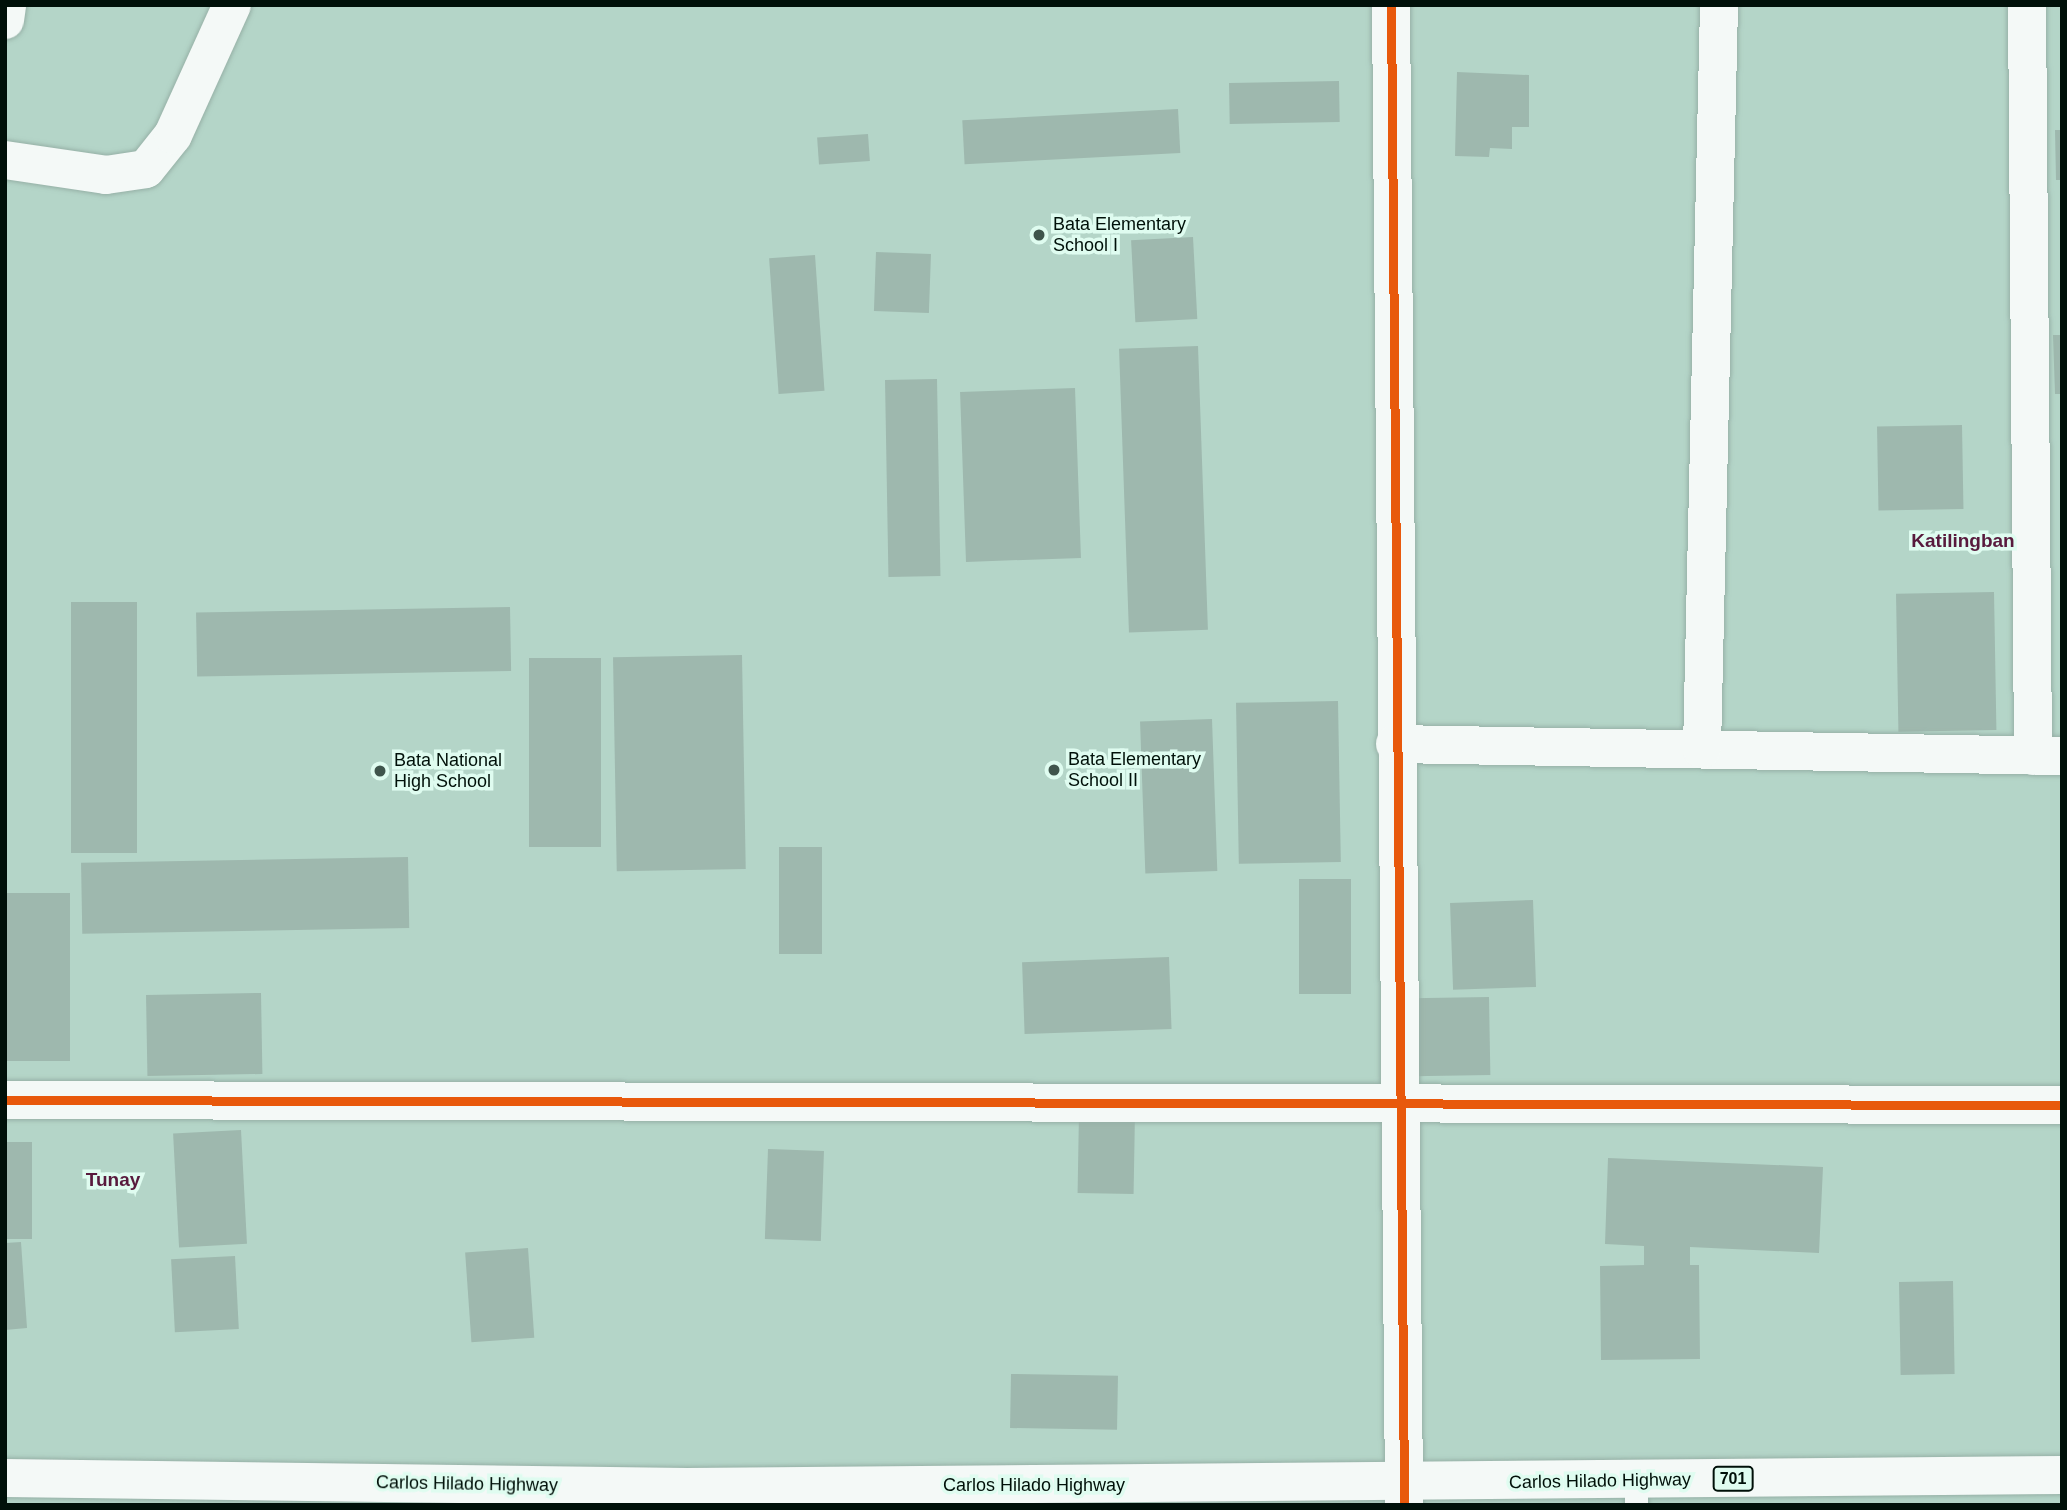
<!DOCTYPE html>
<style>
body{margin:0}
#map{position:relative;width:2067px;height:1510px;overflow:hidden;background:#b4d5c8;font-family:Helvetica,sans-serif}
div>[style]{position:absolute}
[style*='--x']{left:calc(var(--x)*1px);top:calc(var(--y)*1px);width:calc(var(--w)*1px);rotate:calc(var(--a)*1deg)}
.building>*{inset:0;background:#9eb8ae;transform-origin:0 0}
.roads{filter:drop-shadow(0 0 2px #96b0a6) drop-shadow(0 0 2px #96b0a6)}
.lane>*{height:23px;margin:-11.5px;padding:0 11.5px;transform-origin:11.5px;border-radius:11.5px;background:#f4f9f7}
.street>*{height:38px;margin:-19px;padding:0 19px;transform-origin:19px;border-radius:19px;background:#f4f9f7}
.primary>*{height:38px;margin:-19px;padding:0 19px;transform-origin:19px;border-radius:19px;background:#f4f9f7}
.cycleway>*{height:9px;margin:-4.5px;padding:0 4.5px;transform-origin:4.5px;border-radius:4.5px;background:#e8590c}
.dots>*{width:19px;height:19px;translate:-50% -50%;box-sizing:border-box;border:4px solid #dffcf0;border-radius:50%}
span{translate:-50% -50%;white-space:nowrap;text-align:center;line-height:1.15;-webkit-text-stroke:7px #dffcf0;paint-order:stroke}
.shield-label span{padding:2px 5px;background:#dffcf0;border:2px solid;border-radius:5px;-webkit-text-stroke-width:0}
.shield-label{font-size:16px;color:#001009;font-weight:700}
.poi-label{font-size:18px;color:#001009}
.left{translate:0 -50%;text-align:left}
.street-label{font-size:18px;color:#001009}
.neighbourhood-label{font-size:19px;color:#581a3d;font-weight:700}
.frame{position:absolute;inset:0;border:7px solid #001009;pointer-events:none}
</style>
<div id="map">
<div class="building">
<div style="clip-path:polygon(1457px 72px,1529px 75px,1529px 127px,1512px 127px,1512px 149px,1490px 148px,1489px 157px,1455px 156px)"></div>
<div style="left:1339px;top:81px;width:41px;height:110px;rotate:89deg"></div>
<div style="left:1178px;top:109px;width:44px;height:216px;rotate:87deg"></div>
<div style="clip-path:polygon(2055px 130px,2062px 130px,2062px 180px,2056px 180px)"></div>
<div style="left:868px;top:134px;width:27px;height:51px;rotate:86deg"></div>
<div style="left:1193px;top:237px;width:82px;height:62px;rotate:87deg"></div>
<div style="left:876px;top:252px;width:55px;height:59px;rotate:2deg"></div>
<div style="left:815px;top:255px;width:136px;height:46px;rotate:86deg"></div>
<div style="clip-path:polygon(2053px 335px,2062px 335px,2062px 394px,2055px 394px)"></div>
<div style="left:1198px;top:346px;width:284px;height:79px;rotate:88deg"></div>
<div style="left:937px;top:379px;width:197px;height:52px;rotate:89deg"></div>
<div style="left:1075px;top:388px;width:170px;height:115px;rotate:88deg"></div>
<div style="left:1962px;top:425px;width:84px;height:85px;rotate:89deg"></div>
<div style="left:1994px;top:592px;width:138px;height:98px;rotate:89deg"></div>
<div style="left:71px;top:602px;width:66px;height:251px"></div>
<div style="left:510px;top:607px;width:64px;height:314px;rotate:89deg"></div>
<div style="left:742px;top:655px;width:214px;height:129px;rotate:89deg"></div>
<div style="left:529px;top:658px;width:72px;height:189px"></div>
<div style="left:1338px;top:701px;width:161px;height:102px;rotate:89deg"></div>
<div style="left:1212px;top:719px;width:152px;height:72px;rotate:88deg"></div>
<div style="left:779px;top:847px;width:43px;height:107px"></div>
<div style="left:408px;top:857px;width:71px;height:327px;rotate:89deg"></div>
<div style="left:1299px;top:879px;width:52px;height:115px"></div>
<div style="left:70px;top:893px;width:168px;height:65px;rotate:90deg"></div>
<div style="left:1533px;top:900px;width:87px;height:83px;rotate:88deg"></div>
<div style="left:1169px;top:957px;width:72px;height:147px;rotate:88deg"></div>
<div style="left:261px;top:993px;width:81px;height:115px;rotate:89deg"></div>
<div style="left:1489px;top:997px;width:78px;height:78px;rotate:89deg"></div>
<div style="left:1079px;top:1112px;width:56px;height:81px;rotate:1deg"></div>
<div style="left:241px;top:1130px;width:114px;height:68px;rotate:87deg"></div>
<div style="left:5px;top:1142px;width:27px;height:97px"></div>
<div style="left:768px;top:1149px;width:56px;height:90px;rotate:2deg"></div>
<div style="clip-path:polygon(1608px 1158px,1823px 1167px,1819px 1253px,1690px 1247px,1690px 1265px,1699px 1265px,1700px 1359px,1601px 1360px,1600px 1266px,1644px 1265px,1644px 1246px,1605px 1244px)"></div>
<div style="clip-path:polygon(21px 1242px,27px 1328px,5px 1330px,5px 1243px)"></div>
<div style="left:528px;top:1248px;width:90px;height:63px;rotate:86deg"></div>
<div style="left:235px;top:1256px;width:73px;height:64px;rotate:87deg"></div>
<div style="left:1953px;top:1281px;width:93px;height:54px;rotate:89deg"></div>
<div style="left:1011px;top:1374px;width:107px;height:54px;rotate:1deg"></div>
</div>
<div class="roads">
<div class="lane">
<div style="--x:1636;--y:1481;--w:24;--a:90"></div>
</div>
<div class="street">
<div style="--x:1391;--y:5;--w:1500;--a:89.5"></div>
<div style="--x:2027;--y:5;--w:751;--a:89.54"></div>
<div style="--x:5;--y:20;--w:15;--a:-82"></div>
<div style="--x:5;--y:160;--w:102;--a:8.4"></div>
<div style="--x:106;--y:175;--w:40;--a:-8.5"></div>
<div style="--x:146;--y:169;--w:43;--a:-51.5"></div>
<div style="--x:173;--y:135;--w:143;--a:-65.6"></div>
<div style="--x:1395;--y:744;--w:667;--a:1.03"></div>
<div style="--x:1702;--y:749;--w:744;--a:-88.69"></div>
<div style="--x:5;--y:1100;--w:2057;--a:0.14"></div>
</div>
<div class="primary">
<div style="--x:5;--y:1478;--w:682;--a:0.76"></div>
<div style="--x:687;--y:1487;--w:1375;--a:-0.5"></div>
</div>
</div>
<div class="cycleway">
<div style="--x:1391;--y:5;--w:1500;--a:89.5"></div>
<div style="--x:5;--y:1100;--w:2057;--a:0.14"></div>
</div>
<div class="dots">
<div style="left:1039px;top:235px;background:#3f554c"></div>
<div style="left:1054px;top:770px;background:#3f554c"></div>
<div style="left:380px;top:771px;background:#3f554c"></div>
</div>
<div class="shield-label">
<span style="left:1733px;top:1479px">701</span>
</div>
<div class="poi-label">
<span class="left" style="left:1053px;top:235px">Bata Elementary<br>School I</span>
<span class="left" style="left:1068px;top:770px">Bata Elementary<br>School II</span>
<span class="left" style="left:394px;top:771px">Bata National<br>High School</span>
</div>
<div class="street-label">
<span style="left:1600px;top:1481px;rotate:-1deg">Carlos Hilado Highway</span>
<span style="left:467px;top:1484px;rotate:1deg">Carlos Hilado Highway</span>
<span style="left:1034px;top:1485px">Carlos Hilado Highway</span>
</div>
<div class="neighbourhood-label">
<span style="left:1963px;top:541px">Katilingban</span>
<span style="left:113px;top:1180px">Tunay</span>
</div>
<div class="frame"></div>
</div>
